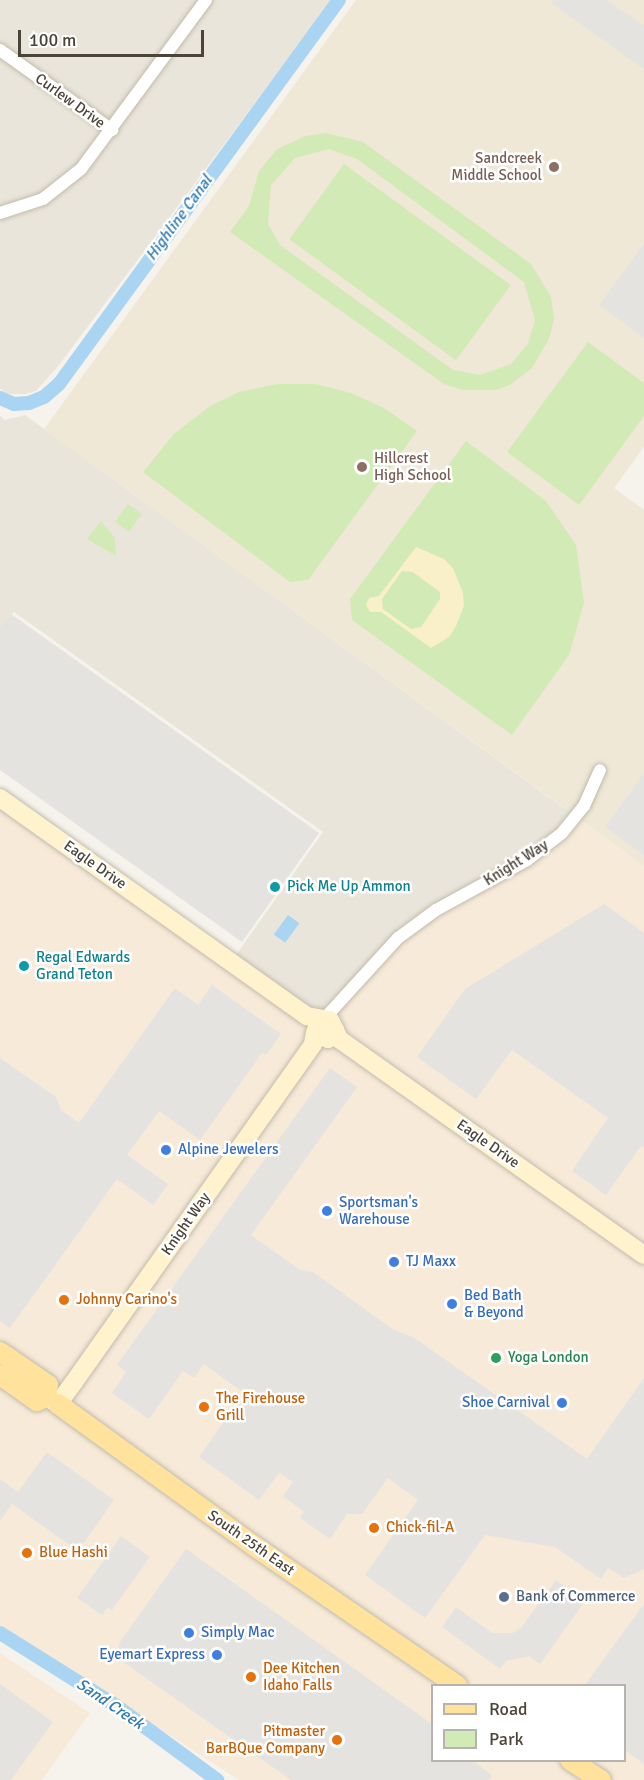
<!DOCTYPE html>
<style>
body{margin:0}
#map{position:relative;width:644px;height:1780px;overflow:hidden;background:#f6f3ec;font-family:Signika,sans-serif}
div>[style]{position:absolute}
[style*='--x']{left:calc(var(--x)*1px);top:calc(var(--y)*1px);width:calc(var(--w)*1px);rotate:calc(var(--a)*1deg)}
.residential>*{inset:0;background:#eae5da}
.commercial>*{inset:0;background:#f7ead8}
.education>*{inset:0;background:#efe8d6}
.green>*{inset:0;background:#d2eab5;transform-origin:0 0}
.sand>*{inset:0;background:#f9efc9}
.parking>*{inset:0;background:#e5e3e0}
.water>*{inset:0;background:#a9d4f2;transform-origin:0 0}
.canal>*{height:14px;margin:-7px;padding:0 7px;transform-origin:7px;border-radius:7px;background:#a9d4f2}
.roads{filter:drop-shadow(0 0 2px #c2bbae) drop-shadow(0 0 2px #c2bbae)}
.street>*{height:12px;margin:-6px;padding:0 6px;transform-origin:6px;border-radius:6px;background:#fff}
.secondary>*{height:18px;margin:-9px;padding:0 9px;transform-origin:9px;border-radius:9px;background:#fff3cd}
.primary>*{height:20px;margin:-10px;padding:0 10px;transform-origin:10px;border-radius:10px;background:#ffe39c}
.dots>*{width:16px;height:16px;translate:-50% -50%;box-sizing:border-box;border:3px solid #fff;border-radius:50%}
span{translate:-50% -50%;white-space:nowrap;text-align:center;line-height:1.15;-webkit-text-stroke:5px #fff;paint-order:stroke}
.street-label{font-size:15px;color:#4b4439}
.education-label{font-size:15px;color:#785e54}
.right{translate:-100% -50%;text-align:right}
.left{translate:0 -50%;text-align:left}
.culture-label{font-size:15px;color:#0d838f}
.shop-label{font-size:15px;color:#366cbe}
.food-label{font-size:15px;color:#c56008}
.leisure-label{font-size:15px;color:#27864d}
.service-label{font-size:15px;color:#4e5e75}
.water-label{font-size:16px;color:#2e7ab2;font-style:italic}
.legend{position:absolute;left:431px;top:1684px;width:195px;height:78px;box-sizing:border-box;background:#fff;border:2px solid #b7b4b0;margin:0;padding:8px 10px;list-style:none;font-size:18px;color:#4b4439}
.legend li{display:flex;align-items:center;gap:12px;height:30px}
.legend b{width:30px;border:2px solid #b7b4b0}
.scale{position:absolute;left:18px;top:30px;width:186px;height:27px;box-sizing:border-box;border:3px solid #4b4439;border-top:0;padding-left:8px;font-size:18px;line-height:21px;white-space:nowrap;color:#4b4439;-webkit-text-stroke:4px #fff;paint-order:stroke}
</style>
<div id="map">
<div class="residential">
<div style="clip-path:polygon(0 0,332px 0,59px 365px,36px 391px,26px 394px,8px 394px,0 389px)"></div>
<div style="clip-path:polygon(25px 415px,576px 817px,325px 1030px,231px 962px,323px 832px,14px 612px,0 630px,0 416px,5px 420px)"></div>
</div>
<div class="commercial">
<div style="clip-path:polygon(evenodd,0 798px,325px 1029px,342px 1001px,398px 938px,527px 860px,576px 817px,644px 866px,644px 1780px,239px 1780px,0 1625px,0 798px,432px 1686px,624px 1686px,624px 1760px,432px 1760px,432px 1686px)"></div>
<div style="clip-path:polygon(0 1653px,90px 1713px,42px 1780px,0 1780px)"></div>
</div>
<div class="education">
<div style="clip-path:polygon(356px 0,644px 0,644px 447px,614px 488px,644px 510px,644px 866px,44px 429px)"></div>
</div>
<div class="green">
<div style="clip-path:polygon(evenodd,326px 133px,363px 142px,531px 264px,551px 297px,554px 319px,549px 339px,532px 368px,510px 385px,495px 390px,463px 390px,444px 384px,230px 232px,249px 206px,259px 171px,277px 149px,306px 136px,326px 133px,329px 149px,357px 159px,524px 282px,535px 320px,528px 344px,511px 364px,480px 375px,453px 370px,280px 245px,268px 224px,271px 185px,295px 158px,329px 149px)"></div>
<div style="left:344px;top:164px;width:206px;height:93px;rotate:36deg"></div>
<div style="clip-path:polygon(588px 342px,644px 383px,644px 416px,579px 505px,507px 452px)"></div>
<div style="clip-path:polygon(277px 384px,316px 384px,351px 393px,384px 408px,417px 431px,308px 580px,290px 582px,143px 472px,174px 434px,210px 406px,239px 392px)"></div>
<div style="clip-path:polygon(466px 441px,546px 501px,576px 545px,584px 603px,569px 655px,512px 735px,352px 620px,350px 599px)"></div>
<div style="left:128px;top:504px;width:17px;height:22px;rotate:36deg"></div>
<div style="clip-path:polygon(101px 521px,115px 538px,116px 556px,87px 539px)"></div>
</div>
<div class="sand">
<div style="clip-path:polygon(evenodd,416px 547px,444px 559px,453px 568px,463px 593px,464px 606px,456px 626px,449px 637px,431px 648px,381px 612px,370px 612px,366px 605px,369px 598px,379px 596px,416px 547px,402px 571px,413px 572px,440px 592px,440px 599px,421px 627px,411px 629px,383px 609px,382px 599px,402px 571px)"></div>
</div>
<div class="parking">
<div style="clip-path:polygon(553px 0,607px 0,644px 26px,644px 69px,551px 3px)"></div>
<div style="clip-path:polygon(644px 244px,644px 338px,599px 305px)"></div>
<div style="clip-path:polygon(11px 614px,319px 833px,242px 942px,0 770px,0 629px)"></div>
<div style="clip-path:polygon(644px 773px,644px 855px,605px 827px)"></div>
<div style="clip-path:polygon(604px 904px,644px 933px,644px 1147px,641px 1146px,606px 1195px,572px 1171px,608px 1118px,512px 1050px,476px 1099px,417px 1057px,465px 989px)"></div>
<div style="clip-path:polygon(212px 985px,281px 1034px,266px 1055px,262px 1053px,200px 1140px,159px 1111px,127px 1155px,168px 1184px,153px 1205px,117px 1179px,10px 1328px,0 1321px,0 1058px,56px 1097px,61px 1110px,79px 1123px,175px 988px,198px 1005px)"></div>
<div style="clip-path:polygon(330px 1068px,357px 1087px,251px 1235px,300px 1270px,313px 1272px,394px 1330px,413px 1337px,587px 1459px,644px 1378px,644px 1569px,624px 1578px,608px 1568px,601px 1579px,555px 1547px,485px 1535px,425px 1618px,365px 1575px,418px 1500px,388px 1478px,362px 1514px,347px 1514px,330px 1539px,300px 1518px,304px 1512px,283px 1496px,293px 1482px,279px 1473px,259px 1500px,199px 1457px,244px 1393px,204px 1364px,194px 1378px,183px 1371px,149px 1419px,112px 1393px,126px 1372px,117px 1365px)"></div>
<div style="clip-path:polygon(47px 1452px,114px 1500px,78px 1551px,12px 1504px,0 1521px,0 1479px,18px 1492px)"></div>
<div style="clip-path:polygon(121px 1536px,150px 1557px,112px 1610px,108px 1607px,102px 1615px,77px 1598px)"></div>
<div style="clip-path:polygon(186px 1549px,432px 1724px,432px 1760px,473px 1761px,492px 1775px,489px 1780px,291px 1780px,116px 1657px,120px 1642px)"></div>
<div style="clip-path:polygon(556px 1580px,585px 1601px,540px 1664px,529px 1656px,506px 1661px,500px 1669px,442px 1627px,456px 1607px,492px 1633px,513px 1633px,521px 1628px)"></div>
<div style="clip-path:polygon(644px 1604px,644px 1764px,625px 1750px,624px 1686px,585px 1685px)"></div>
<div style="clip-path:polygon(0 1684px,53px 1722px,11px 1780px,0 1780px)"></div>
</div>
<div class="water">
<div style="left:288px;top:915px;width:14px;height:24px;rotate:36deg"></div>
</div>
<div class="canal">
<div style="--x:0;--y:398;--w:15;--a:23"></div>
<div style="--x:14;--y:404;--w:15;--a:-4"></div>
<div style="--x:29;--y:403;--w:16;--a:-22"></div>
<div style="--x:44;--y:397;--w:20;--a:-41"></div>
<div style="--x:59;--y:384;--w:475;--a:-53.9"></div>
<div style="--x:0;--y:1633;--w:136;--a:32.1"></div>
<div style="--x:115;--y:1705;--w:127;--a:36.3"></div>
</div>
<div class="roads">
<div class="street">
<div style="--x:0;--y:50;--w:138;--a:35.5"></div>
<div style="--x:0;--y:213;--w:45;--a:-18"></div>
<div style="--x:43;--y:199;--w:48;--a:-38.3"></div>
<div style="--x:81;--y:169;--w:210;--a:-53.5"></div>
<div style="--x:324;--y:1019;--w:110;--a:-47.6"></div>
<div style="--x:398;--y:938;--w:47;--a:-36.4"></div>
<div style="--x:436;--y:910;--w:104;--a:-28.8"></div>
<div style="--x:527;--y:860;--w:44;--a:-37.6"></div>
<div style="--x:562;--y:833;--w:35;--a:-51"></div>
<div style="--x:584;--y:806;--w:39;--a:-66"></div>
</div>
<div class="secondary">
<div style="--x:0;--y:798;--w:377;--a:35.4"></div>
<div style="--x:307;--y:1016;--w:23;--a:10"></div>
<div style="--x:330;--y:1020;--w:11;--a:63"></div>
<div style="--x:335;--y:1030;--w:11;--a:128"></div>
<div style="--x:328;--y:1039;--w:14;--a:-155"></div>
<div style="--x:315;--y:1033;--w:14;--a:-69"></div>
<div style="--x:335;--y:1030;--w:10;--a:66"></div>
<div style="--x:339;--y:1039;--w:374;--a:35.3"></div>
<div style="--x:46;--y:1397;--w:14;--a:30"></div>
<div style="--x:58;--y:1404;--w:27;--a:-54"></div>
<div style="--x:74;--y:1382;--w:414;--a:-54.7"></div>
<div style="--x:313;--y:1044;--w:11;--a:-80"></div>
</div>
<div class="primary">
<div style="--x:0;--y:1352;--w:58;--a:34.5"></div>
<div style="--x:48;--y:1385;--w:12;--a:99"></div>
<div style="--x:46;--y:1397;--w:10;--a:156"></div>
<div style="--x:37;--y:1401;--w:45;--a:-144.9"></div>
<div style="--x:58;--y:1404;--w:242;--a:35.9"></div>
<div style="--x:254;--y:1546;--w:247;--a:34.5"></div>
<div style="--x:570;--y:1760;--w:37;--a:33"></div>
</div>
</div>
<div class="dots">
<div style="left:554px;top:167px;background:#8d6e63"></div>
<div style="left:362px;top:467px;background:#8d6e63"></div>
<div style="left:275px;top:887px;background:#0f9aa8"></div>
<div style="left:24px;top:966px;background:#0f9aa8"></div>
<div style="left:166px;top:1150px;background:#3f7fe0"></div>
<div style="left:327px;top:1211px;background:#3f7fe0"></div>
<div style="left:394px;top:1262px;background:#3f7fe0"></div>
<div style="left:64px;top:1300px;background:#e8710a"></div>
<div style="left:452px;top:1304px;background:#3f7fe0"></div>
<div style="left:496px;top:1358px;background:#2e9e5b"></div>
<div style="left:562px;top:1403px;background:#3f7fe0"></div>
<div style="left:204px;top:1407px;background:#e8710a"></div>
<div style="left:374px;top:1528px;background:#e8710a"></div>
<div style="left:27px;top:1553px;background:#e8710a"></div>
<div style="left:504px;top:1597px;background:#5c6f8a"></div>
<div style="left:189px;top:1633px;background:#3f7fe0"></div>
<div style="left:217px;top:1655px;background:#3f7fe0"></div>
<div style="left:251px;top:1677px;background:#e8710a"></div>
<div style="left:337px;top:1740px;background:#e8710a"></div>
</div>
<div class="street-label">
<span style="left:70px;top:101px;rotate:36deg">Curlew Drive</span>
<span style="left:516px;top:863px;rotate:-32deg">Knight Way</span>
<span style="left:95px;top:865px;rotate:35deg">Eagle Drive</span>
<span style="left:488px;top:1144px;rotate:35deg">Eagle Drive</span>
<span style="left:186px;top:1224px;rotate:-55deg">Knight Way</span>
<span style="left:251px;top:1543px;rotate:35deg">South 25th East</span>
</div>
<div class="education-label">
<span class="right" style="left:542px;top:167px">Sandcreek<br>Middle School</span>
<span class="left" style="left:374px;top:467px">Hillcrest<br>High School</span>
</div>
<div class="culture-label">
<span class="left" style="left:287px;top:887px">Pick Me Up Ammon</span>
<span class="left" style="left:36px;top:966px">Regal Edwards<br>Grand Teton</span>
</div>
<div class="shop-label">
<span class="left" style="left:178px;top:1150px">Alpine Jewelers</span>
<span class="left" style="left:339px;top:1211px">Sportsman's<br>Warehouse</span>
<span class="left" style="left:406px;top:1262px">TJ Maxx</span>
<span class="left" style="left:464px;top:1304px">Bed Bath<br>&amp; Beyond</span>
<span class="right" style="left:550px;top:1403px">Shoe Carnival</span>
<span class="left" style="left:201px;top:1633px">Simply Mac</span>
<span class="right" style="left:205px;top:1655px">Eyemart Express</span>
</div>
<div class="food-label">
<span class="left" style="left:76px;top:1300px">Johnny Carino's</span>
<span class="left" style="left:216px;top:1407px">The Firehouse<br>Grill</span>
<span class="left" style="left:386px;top:1528px">Chick-fil-A</span>
<span class="left" style="left:39px;top:1553px">Blue Hashi</span>
<span class="left" style="left:263px;top:1677px">Dee Kitchen<br>Idaho Falls</span>
<span class="right" style="left:325px;top:1740px">Pitmaster<br>BarBQue Company</span>
</div>
<div class="leisure-label">
<span class="left" style="left:508px;top:1358px">Yoga London</span>
</div>
<div class="service-label">
<span class="left" style="left:516px;top:1597px">Bank of Commerce</span>
</div>
<div class="water-label">
<span style="left:179px;top:218px;rotate:-54deg">Highline Canal</span>
<span style="left:110px;top:1704px;rotate:34deg">Sand Creek</span>
</div>
<ul class="legend">
<li><b style="height:8px;background:#ffe39c"></b>Road</li>
<li><b style="height:16px;background:#d2eab5"></b>Park</li>
</ul>
<div class="scale">100 m</div>
</div>
